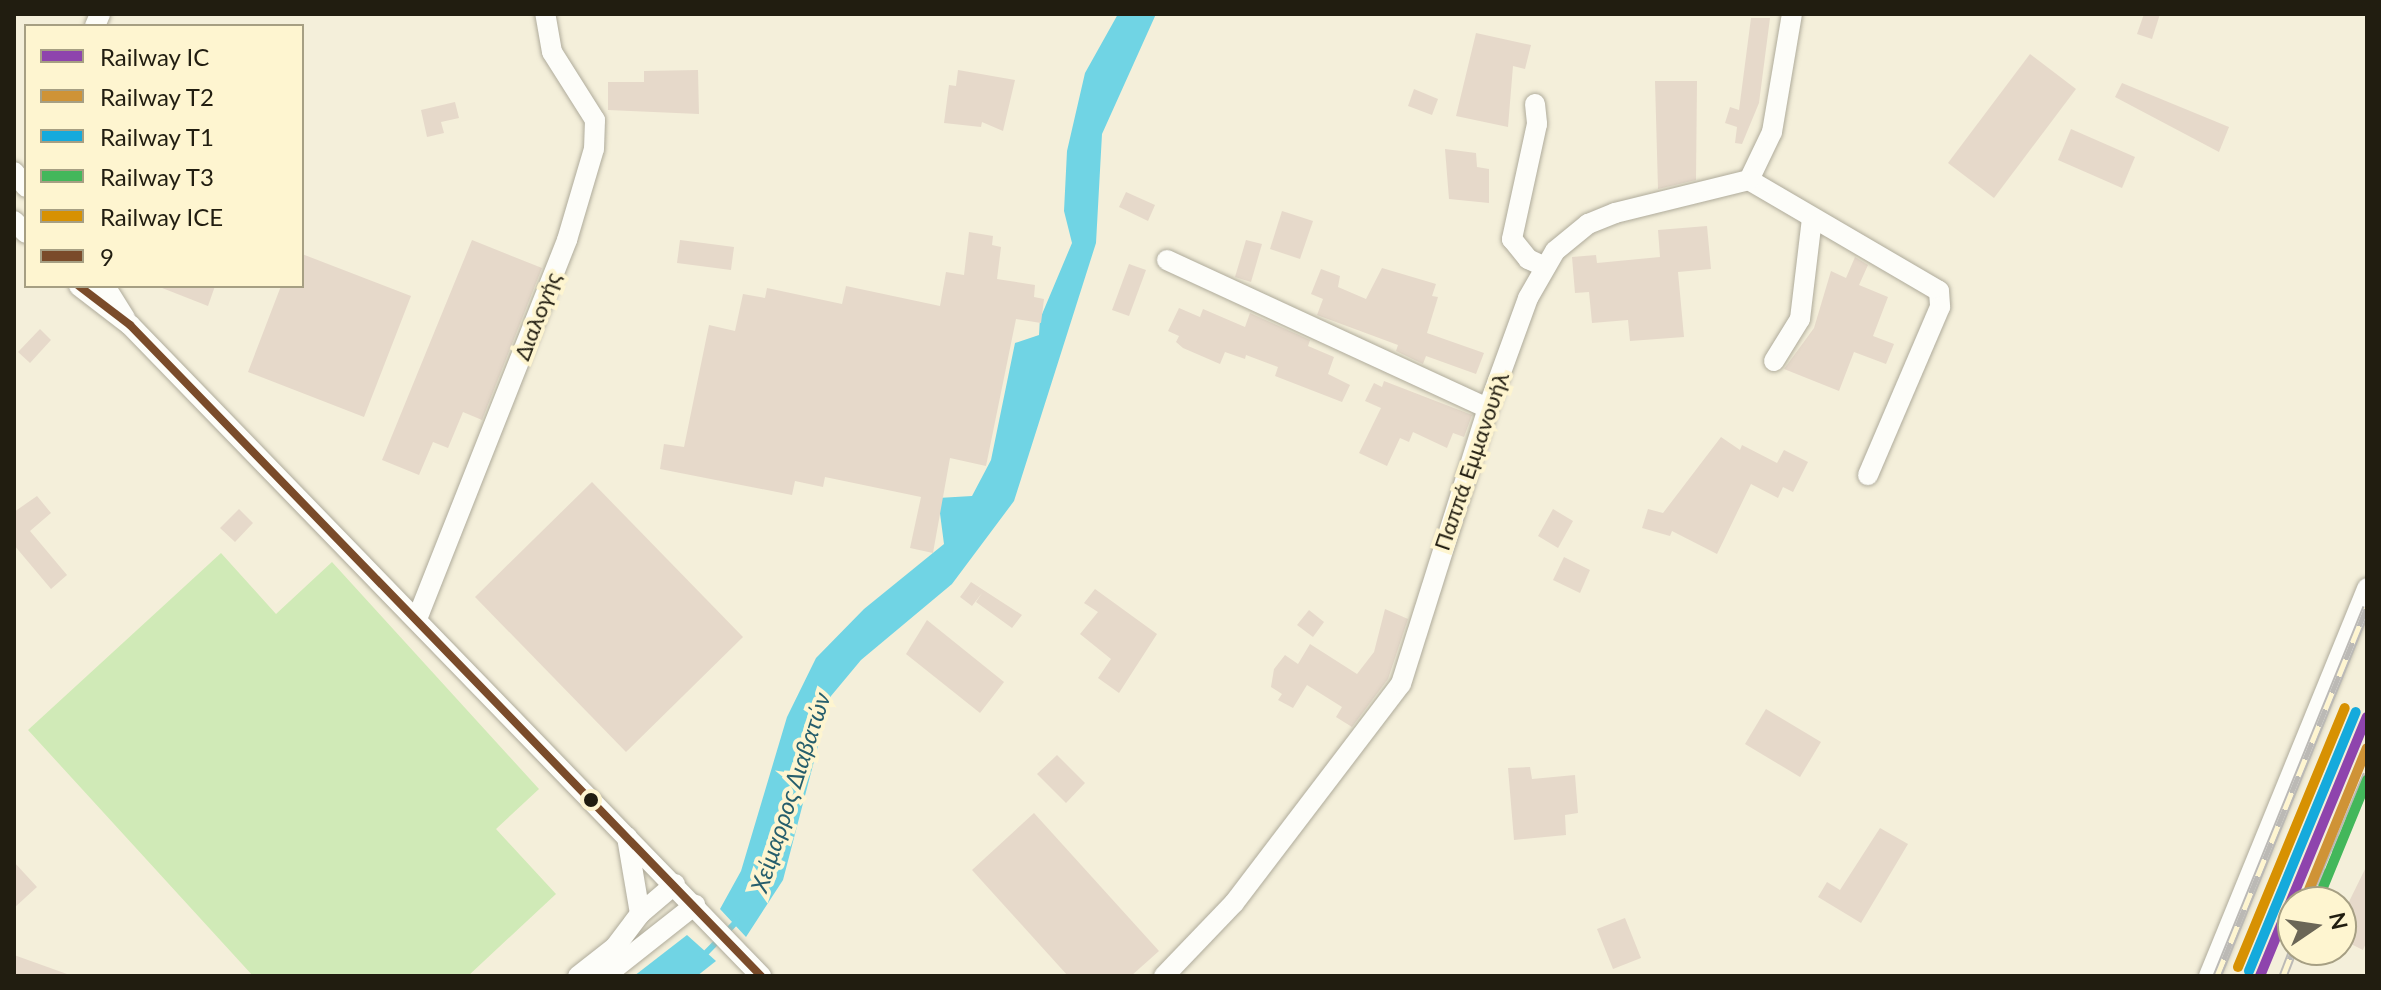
<!DOCTYPE html>
<meta charset="utf-8">
<style>
body{margin:0}
#map{position:relative;width:2381px;height:990px;overflow:hidden;background:#f4efda;font-family:Lato,sans-serif}
div>[style]{position:absolute}
.green>*{inset:0;background:#d0eab7}
.water>*{inset:0;background:#70d4e4}
.stream>*{height:6px;margin:-3px;padding:0 3px;transform-origin:3px;border-radius:3px;background:#70d4e4}
.building>*{inset:0;background:#e6d9ca}
.roads{filter:drop-shadow(0 0 2px #afab9b) drop-shadow(0 0 2px #afab9b)}
.minor>*{height:20px;margin:-10px;padding:0 10px;transform-origin:10px;border-radius:10px;background:#fdfdf9}
.rail>*{height:9px;margin-top:-4.5px;transform-origin:0;background:repeating-linear-gradient(90deg,#fef5d0 0 18px,#bbb9b5 0 36px);box-sizing:border-box;border-block:2px solid #bbb9b5}
.bus-1>*{height:8px;margin:-4px;padding:0 4px;transform-origin:4px;border-radius:4px;background:#7a4b2a}
.rail-1>*{height:10px;margin:-5px;padding:0 5px;transform-origin:5px;border-radius:5px;background:#8e44ad}
.rail-2>*{height:10px;margin:-5px;padding:0 5px;transform-origin:5px;border-radius:5px;background:#cf9336}
.rail-3>*{height:10px;margin:-5px;padding:0 5px;transform-origin:5px;border-radius:5px;background:#15aadc}
.rail-4>*{height:10px;margin:-5px;padding:0 5px;transform-origin:5px;border-radius:5px;background:#43b75b}
.rail-5>*{height:10px;margin:-5px;padding:0 5px;transform-origin:5px;border-radius:5px;background:#d79102}
.dots>*{width:22px;height:22px;translate:-50% -50%;box-sizing:border-box;border:4px solid #fef5d0;border-radius:50%}
span{translate:-50% -50%;white-space:nowrap;text-align:center;line-height:1.15;-webkit-text-stroke:8px #fef5d0;paint-order:stroke}
.street-label{font-size:22px;color:#211d10}
.water-label{font-size:24px;color:#265e6c;font-style:italic}
.frame{position:absolute;inset:0;border:16px solid #211d10;pointer-events:none}
.legend{position:absolute;left:24px;top:24px;width:280px;height:264px;box-sizing:border-box;background:#fef5d0;border:2px solid #a69f83;margin:0;padding:10px 14px;list-style:none;font-size:24px;color:#211d10}
.legend li{display:flex;align-items:center;gap:16px;height:40px}
.legend b{width:40px;border:2px solid #a69f83}
.north{position:absolute;left:2277px;top:886px;width:80px;height:80px;box-sizing:border-box;background:#fef5d0;border:2px solid #a69f83;border-radius:50%;rotate:77deg;font-size:22px;font-weight:700;line-height:32px;text-align:center;color:#211d10}
.north::after{content:'';display:block;margin:auto;width:28px;height:36px;background:#6b6657;clip-path:polygon(50% 0,100% 100%,50% 72%,0 100%)}
</style>
<div id="map">
<div class="green">
<i style="clip-path:polygon(221px 553px,276px 614px,332px 562px,539px 789px,496px 829px,556px 894px,468px 976px,253px 976px,28px 730px)"></i>
</div>
<div class="water">
<i style="clip-path:polygon(1118px 14px,1156px 14px,1102px 134px,1096px 243px,1014px 501px,952px 584px,861px 660px,831px 696px,783px 880px,746px 937px,720px 909px,741px 871px,787px 717px,816px 658px,864px 609px,944px 544px,938px 498px,972px 496px,991px 460px,1015px 343px,1039px 335px,1040px 319px,1072px 243px,1064px 211px,1067px 151px,1085px 73px)"></i>
<i style="clip-path:polygon(687px 935px,716px 961px,697px 976px,634px 976px)"></i>
</div>
<div class="stream">
<i style="left:703px;top:956px;width:49px;rotate:-45.8deg"></i>
</div>
<div class="building">
<i style="clip-path:polygon(2144px 14px,2160px 14px,2152px 39px,2137px 34px)"></i>
<i style="clip-path:polygon(1751px 18px,1770px 18px,1759px 103px,1742px 144px,1735px 143px,1737px 127px,1725px 123px,1730px 107px,1739px 110px)"></i>
<i style="clip-path:polygon(1476px 33px,1531px 45px,1525px 69px,1513px 66px,1508px 127px,1456px 116px)"></i>
<i style="clip-path:polygon(2030px 54px,2076px 89px,1994px 198px,1948px 163px)"></i>
<i style="clip-path:polygon(698px 70px,699px 114px,608px 110px,608px 82px,644px 82px,644px 71px)"></i>
<i style="clip-path:polygon(958px 70px,1015px 80px,1003px 131px,982px 122px,981px 127px,944px 123px,949px 85px,956px 86px)"></i>
<i style="clip-path:polygon(1655px 81px,1697px 81px,1696px 180px,1658px 189px)"></i>
<i style="clip-path:polygon(2122px 83px,2229px 127px,2219px 152px,2115px 97px)"></i>
<i style="clip-path:polygon(1414px 89px,1438px 99px,1432px 115px,1408px 106px)"></i>
<i style="clip-path:polygon(455px 102px,459px 118px,441px 122px,444px 133px,427px 137px,421px 110px)"></i>
<i style="clip-path:polygon(2071px 129px,2135px 157px,2122px 188px,2058px 160px)"></i>
<i style="clip-path:polygon(1445px 149px,1476px 153px,1477px 167px,1489px 169px,1489px 203px,1449px 199px)"></i>
<i style="clip-path:polygon(1126px 192px,1155px 205px,1148px 221px,1119px 207px)"></i>
<i style="clip-path:polygon(1282px 211px,1313px 221px,1300px 259px,1270px 249px)"></i>
<i style="clip-path:polygon(1707px 226px,1711px 269px,1678px 272px,1684px 337px,1630px 341px,1628px 320px,1592px 323px,1589px 292px,1575px 293px,1572px 257px,1596px 255px,1597px 263px,1660px 257px,1658px 230px)"></i>
<i style="clip-path:polygon(969px 232px,993px 236px,992px 245px,1001px 247px,997px 279px,1035px 285px,1034px 297px,1044px 299px,1041px 323px,1016px 319px,986px 466px,950px 458px,933px 553px,910px 548px,921px 497px,825px 477px,823px 487px,795px 481px,792px 495px,660px 469px,664px 444px,684px 447px,709px 325px,735px 331px,743px 294px,765px 298px,767px 288px,842px 304px,846px 286px,940px 306px,946px 272px,964px 275px)"></i>
<i style="clip-path:polygon(472px 240px,542px 268px,482px 420px,463px 412px,448px 448px,433px 442px,419px 475px,382px 460px)"></i>
<i style="clip-path:polygon(680px 240px,734px 247px,731px 270px,677px 263px)"></i>
<i style="clip-path:polygon(1246px 240px,1262px 244px,1251px 282px,1235px 277px)"></i>
<i style="clip-path:polygon(302px 254px,411px 296px,364px 417px,248px 372px,281px 286px,302px 286px)"></i>
<i style="clip-path:polygon(1855px 257px,1868px 265px,1859px 285px,1888px 297px,1873px 336px,1894px 344px,1886px 364px,1854px 352px,1839px 391px,1784px 369px,1814px 328px,1831px 271px,1846px 278px)"></i>
<i style="clip-path:polygon(1129px 264px,1146px 270px,1129px 316px,1112px 310px)"></i>
<i style="clip-path:polygon(1382px 268px,1436px 284px,1432px 296px,1438px 297px,1427px 333px,1484px 353px,1476px 374px,1426px 356px,1423px 364px,1396px 351px,1398px 345px,1317px 315px,1323px 299px,1311px 294px,1321px 269px,1340px 276px,1338px 287px,1366px 299px)"></i>
<i style="clip-path:polygon(157px 286px,215px 286px,208px 306px)"></i>
<i style="clip-path:polygon(1179px 308px,1200px 317px,1203px 309px,1245px 327px,1250px 313px,1310px 340px,1308px 346px,1334px 357px,1328px 374px,1350px 385px,1342px 402px,1275px 376px,1278px 367px,1246px 355px,1245px 359px,1225px 352px,1220px 364px,1183px 348px,1176px 342px,1179px 336px,1168px 331px)"></i>
<i style="clip-path:polygon(40px 329px,51px 340px,30px 363px,18px 352px)"></i>
<i style="clip-path:polygon(1384px 381px,1472px 415px,1464px 437px,1453px 433px,1447px 448px,1413px 432px,1409px 442px,1400px 438px,1387px 466px,1359px 453px,1381px 408px,1365px 401px,1374px 383px,1382px 387px)"></i>
<i style="clip-path:polygon(1721px 437px,1740px 450px,1742px 445px,1777px 463px,1784px 450px,1808px 462px,1793px 492px,1783px 487px,1778px 498px,1751px 484px,1717px 554px,1672px 531px,1670px 536px,1642px 528px,1648px 509px,1663px 513px)"></i>
<i style="clip-path:polygon(592px 482px,743px 637px,626px 752px,475px 597px)"></i>
<i style="clip-path:polygon(37px 496px,51px 513px,30px 531px,67px 575px,51px 589px,14px 545px,14px 512px)"></i>
<i style="clip-path:polygon(239px 509px,253px 523px,235px 542px,220px 528px)"></i>
<i style="clip-path:polygon(1553px 509px,1573px 521px,1558px 548px,1538px 536px)"></i>
<i style="clip-path:polygon(1564px 557px,1590px 570px,1580px 593px,1553px 580px)"></i>
<i style="clip-path:polygon(971px 582px,1022px 615px,1012px 628px,976px 602px,982px 593px,972px 606px,960px 597px)"></i>
<i style="clip-path:polygon(1095px 589px,1157px 634px,1119px 693px,1098px 678px,1111px 659px,1080px 634px,1098px 612px,1084px 603px)"></i>
<i style="clip-path:polygon(1385px 609px,1408px 619px,1388px 679px,1352px 727px,1336px 717px,1342px 707px,1307px 685px,1293px 708px,1278px 700px,1282px 694px,1271px 687px,1274px 669px,1285px 655px,1298px 664px,1310px 644px,1357px 674px,1374px 652px)"></i>
<i style="clip-path:polygon(1309px 610px,1324px 622px,1313px 637px,1297px 625px)"></i>
<i style="clip-path:polygon(927px 620px,1004px 682px,980px 713px,906px 654px)"></i>
<i style="clip-path:polygon(1766px 709px,1821px 742px,1800px 777px,1745px 744px)"></i>
<i style="clip-path:polygon(1057px 755px,1085px 783px,1066px 803px,1037px 774px)"></i>
<i style="clip-path:polygon(1530px 767px,1532px 779px,1575px 775px,1578px 813px,1565px 815px,1566px 835px,1514px 840px,1508px 768px)"></i>
<i style="clip-path:polygon(1034px 813px,1159px 951px,1131px 976px,1068px 976px,972px 870px)"></i>
<i style="clip-path:polygon(1880px 828px,1908px 844px,1861px 923px,1818px 897px,1827px 882px,1840px 890px)"></i>
<i style="clip-path:polygon(14px 862px,37px 887px,14px 908px)"></i>
<i style="clip-path:polygon(2367px 865px,2367px 941px,2363px 950px,2341px 939px,2341px 918px)"></i>
<i style="clip-path:polygon(1625px 918px,1641px 958px,1613px 969px,1597px 929px)"></i>
<i style="clip-path:polygon(14px 955px,67px 974px,67px 976px,14px 976px)"></i>
</div>
<div class="roads">
<div class="minor">
<i style="left:95px;top:26px;width:13px;rotate:-67deg"></i>
<i style="left:1535px;top:104px;width:20px;rotate:84deg"></i>
<i style="left:1537px;top:124px;width:118px;rotate:102.3deg"></i>
<i style="left:1512px;top:239px;width:26px;rotate:51deg"></i>
<i style="left:1528px;top:259px;width:19px;rotate:25deg"></i>
<i style="left:14px;top:172px;width:19px;rotate:51deg"></i>
<i style="left:1749px;top:180px;width:220px;rotate:30.3deg"></i>
<i style="left:1939px;top:291px;width:16px;rotate:86deg"></i>
<i style="left:1940px;top:307px;width:183px;rotate:113.2deg"></i>
<i style="left:14px;top:221px;width:17px;rotate:45deg"></i>
<i style="left:1167px;top:260px;width:353px;rotate:24.8deg"></i>
<i style="left:79px;top:286px;width:64px;rotate:37.4deg"></i>
<i style="left:130px;top:325px;width:907px;rotate:45.89deg"></i>
<i style="left:105px;top:286px;width:38px;rotate:58deg"></i>
<i style="left:1774px;top:361px;width:49px;rotate:-58.2deg"></i>
<i style="left:1800px;top:319px;width:102px;rotate:-83.2deg"></i>
<i style="left:417px;top:619px;width:408px;rotate:-68.4deg"></i>
<i style="left:567px;top:240px;width:95px;rotate:-73.5deg"></i>
<i style="left:594px;top:149px;width:29px;rotate:-88deg"></i>
<i style="left:595px;top:120px;width:80px;rotate:-122.3deg"></i>
<i style="left:552px;top:52px;width:39px;rotate:-100deg"></i>
<i style="left:627px;top:837px;width:78px;rotate:80.4deg"></i>
<i style="left:578px;top:976px;width:47px;rotate:-38.1deg"></i>
<i style="left:615px;top:947px;width:41px;rotate:-52.9deg"></i>
<i style="left:640px;top:914px;width:46px;rotate:-40.6deg"></i>
<i style="left:605px;top:976px;width:115px;rotate:-38.3deg"></i>
<i style="left:1164px;top:976px;width:101px;rotate:-46.2deg"></i>
<i style="left:1234px;top:903px;width:275px;rotate:-52.7deg"></i>
<i style="left:1401px;top:684px;width:289px;rotate:-72.5deg"></i>
<i style="left:1488px;top:408px;width:117px;rotate:-70deg"></i>
<i style="left:1528px;top:298px;width:54px;rotate:-60.1deg"></i>
<i style="left:1555px;top:251px;width:43px;rotate:-39.3deg"></i>
<i style="left:1588px;top:224px;width:29px;rotate:-22deg"></i>
<i style="left:1615px;top:213px;width:138px;rotate:-13.8deg"></i>
<i style="left:1749px;top:180px;width:53px;rotate:-64.4deg"></i>
<i style="left:1772px;top:132px;width:120px;rotate:-80.4deg"></i>
<i style="left:2209px;top:976px;width:419px;rotate:-67.8deg"></i>
</div>
</div>
<div class="rail">
<i style="left:2313px;top:902px;width:139px;rotate:-67.1deg"></i>
<i style="left:2217px;top:976px;width:398px;rotate:-67.9deg"></i>
<i style="left:2283px;top:976px;width:28px;rotate:-69deg"></i>
</div>
<div class="bus-1">
<i style="left:79px;top:286px;width:64px;rotate:37.4deg"></i>
<i style="left:130px;top:325px;width:907px;rotate:45.89deg"></i>
</div>
<div class="rail-1">
<i style="left:2260px;top:976px;width:280px;rotate:-67.6deg"></i>
</div>
<div class="rail-2">
<i style="left:2304px;top:902px;width:166px;rotate:-67.8deg"></i>
</div>
<div class="rail-3">
<i style="left:2249px;top:971px;width:280px;rotate:-67.6deg"></i>
</div>
<div class="rail-4">
<i style="left:2317px;top:902px;width:132px;rotate:-67.7deg"></i>
</div>
<div class="rail-5">
<i style="left:2238px;top:967px;width:280px;rotate:-67.6deg"></i>
</div>
<div class="dots">
<i style="left:591px;top:800px;background:#211d10"></i>
</div>
<div class="street-label">
<span style="left:537px;top:316px;rotate:-69deg">Διαλογής</span>
<span style="left:1471px;top:461px;rotate:-71deg">Παππά Εμμανουήλ</span>
</div>
<div class="water-label">
<span style="left:790px;top:792px;rotate:-72deg">Χείμαρρος Διαβατών</span>
</div>
<div class="frame"></div>
<ul class="legend">
<li><b style="height:10px;background:#8e44ad"></b>Railway IC</li>
<li><b style="height:10px;background:#cf9336"></b>Railway T2</li>
<li><b style="height:10px;background:#15aadc"></b>Railway T1</li>
<li><b style="height:10px;background:#43b75b"></b>Railway T3</li>
<li><b style="height:10px;background:#d79102"></b>Railway ICE</li>
<li><b style="height:10px;background:#7a4b2a"></b>9</li>
</ul>
<div class="north">N</div>
</div>
